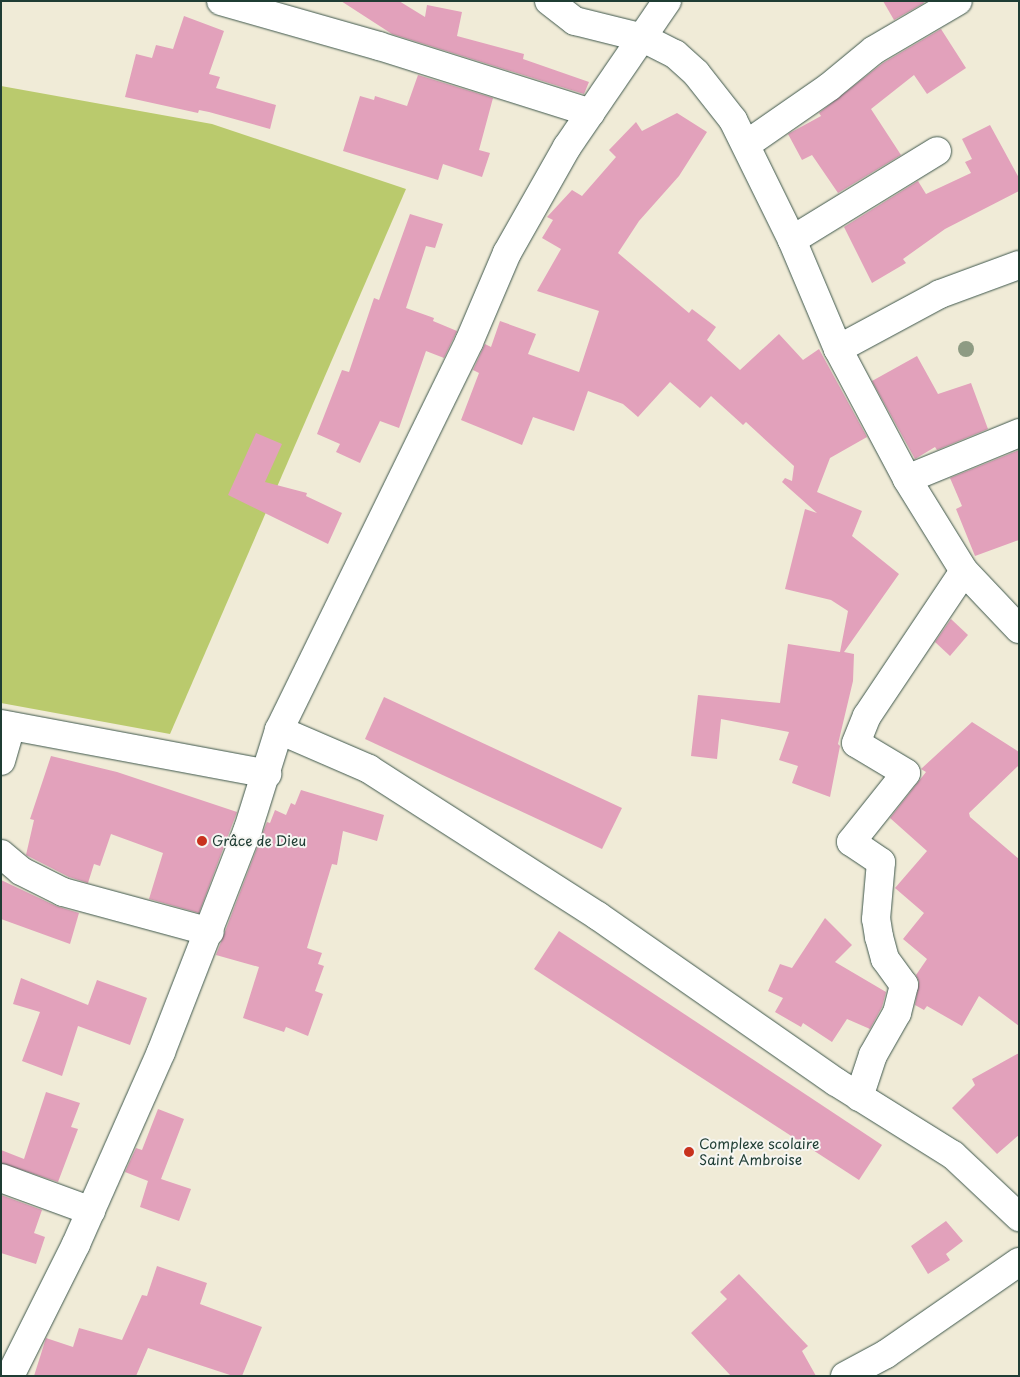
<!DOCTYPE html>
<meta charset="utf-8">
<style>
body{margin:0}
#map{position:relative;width:1020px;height:1377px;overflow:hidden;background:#f0ebd7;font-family:"Playpen Sans",sans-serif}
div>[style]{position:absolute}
.green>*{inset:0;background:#baca6d}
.building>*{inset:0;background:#e2a1bb}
.roads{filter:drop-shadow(0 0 1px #3e574c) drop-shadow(0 0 1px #3e574c)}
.minor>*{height:28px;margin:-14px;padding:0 14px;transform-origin:14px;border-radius:14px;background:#fff}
.trees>*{width:16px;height:16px;margin:-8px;border-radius:50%;background:#8e9b83}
.dots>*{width:14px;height:14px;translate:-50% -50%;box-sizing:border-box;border:2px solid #f6f6f2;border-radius:50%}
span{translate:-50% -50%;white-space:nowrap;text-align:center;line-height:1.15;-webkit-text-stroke:4px #f6f6f2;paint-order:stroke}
.poi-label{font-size:14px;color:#1f3d34}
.left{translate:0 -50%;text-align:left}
.frame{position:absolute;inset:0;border:2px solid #1f3d34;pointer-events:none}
</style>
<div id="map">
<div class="green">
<i style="clip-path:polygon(1px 86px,212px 124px,406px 189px,170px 734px,1px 703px)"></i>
</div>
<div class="building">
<i style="clip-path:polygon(341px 1px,399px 1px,425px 17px,427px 5px,462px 12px,457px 36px,524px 54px,523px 59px,589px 82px,584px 94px,392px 34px)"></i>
<i style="clip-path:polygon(883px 1px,923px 1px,924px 3px,894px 20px)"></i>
<i style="clip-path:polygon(184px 16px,224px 31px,209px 74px,220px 77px,216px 88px,276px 105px,270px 129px,209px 112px,199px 110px,198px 113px,125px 97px,136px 54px,152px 58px,156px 45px,173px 49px)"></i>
<i style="clip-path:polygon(941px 29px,966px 68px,927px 94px,914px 75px,871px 109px,901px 155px,838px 193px,812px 155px,802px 160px,788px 134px,821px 116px,819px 113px,883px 63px)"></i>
<i style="clip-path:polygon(418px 75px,493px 98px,479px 150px,490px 153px,482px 177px,443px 164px,438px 180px,343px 151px,360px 96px,374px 100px,375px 96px,407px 106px)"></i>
<i style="clip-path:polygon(677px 113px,707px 132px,679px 176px,639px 221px,618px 253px,689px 313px,692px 309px,716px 327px,707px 340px,740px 370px,779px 334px,803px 360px,819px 349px,867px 437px,830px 458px,817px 492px,862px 511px,852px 536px,899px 574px,844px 652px,854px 654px,853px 681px,838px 744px,840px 746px,830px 797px,792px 783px,798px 766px,779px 760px,789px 732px,721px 719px,717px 759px,691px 756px,698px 695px,780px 703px,788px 644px,840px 652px,848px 611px,831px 600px,785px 589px,805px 509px,817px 513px,782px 482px,785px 478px,792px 481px,794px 466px,746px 422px,743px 425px,711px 396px,700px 408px,670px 382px,638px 417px,623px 404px,588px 391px,574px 431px,533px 417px,522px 445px,461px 420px,479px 373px,473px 370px,485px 344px,491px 347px,500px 321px,536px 334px,528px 354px,579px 372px,599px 311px,537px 291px,561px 249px,542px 238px,553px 220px,547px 217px,572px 190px,582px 196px,616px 157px,609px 150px,636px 122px,642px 131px)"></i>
<i style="clip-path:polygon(990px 125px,1019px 178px,1019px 191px,945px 229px,903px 259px,906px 263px,872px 283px,844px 227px,918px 181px,926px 194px,971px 173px,965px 162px,972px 159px,962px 139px)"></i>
<i style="clip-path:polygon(410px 214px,443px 224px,435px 248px,426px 246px,406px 308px,434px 318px,433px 321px,457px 331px,444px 358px,426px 351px,399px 428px,380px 421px,360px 463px,336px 452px,340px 444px,317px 434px,342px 370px,349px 372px,374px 298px,379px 300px)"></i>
<i style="clip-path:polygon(917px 356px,938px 394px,971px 383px,988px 429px,937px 450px,935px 447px,915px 459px,872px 381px)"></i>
<i style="clip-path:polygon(256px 433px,282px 444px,265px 482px,307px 493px,306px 496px,342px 513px,328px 544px,228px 495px)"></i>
<i style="clip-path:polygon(1019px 450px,1019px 540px,975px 556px,956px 509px,962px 506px,950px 478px)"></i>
<i style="clip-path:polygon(951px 619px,968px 635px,950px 656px,935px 642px)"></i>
<i style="clip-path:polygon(384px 697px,622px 808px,602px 849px,365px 739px)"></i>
<i style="clip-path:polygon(972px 722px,1019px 752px,1019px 765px,969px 813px,970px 817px,1019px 859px,1019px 1026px,979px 996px,962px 1026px,927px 1006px,924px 1010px,915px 1005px,919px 982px,916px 975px,927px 959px,903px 939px,924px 913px,895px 888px,927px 851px,890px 818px,926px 772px,921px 769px)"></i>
<i style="clip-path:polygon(51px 756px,117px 772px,237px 812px,199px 913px,149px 899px,163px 853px,111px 834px,100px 866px,94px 864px,88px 883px,69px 877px,26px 855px,34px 820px,30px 819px)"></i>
<i style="clip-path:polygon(301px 790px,384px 815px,377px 841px,343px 831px,337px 865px,332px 864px,307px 948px,322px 953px,318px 964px,324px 966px,315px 991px,323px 994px,308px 1036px,286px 1027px,284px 1032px,243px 1018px,259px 967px,216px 955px,267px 822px,270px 823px,275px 810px,286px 815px,291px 803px,295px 805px)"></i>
<i style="clip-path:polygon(1px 880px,56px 906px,79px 913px,70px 944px,1px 919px)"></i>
<i style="clip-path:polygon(825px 918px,852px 945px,835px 962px,886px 992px,882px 1007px,870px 1029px,847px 1019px,832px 1042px,803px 1023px,801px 1027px,775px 1012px,783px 998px,768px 991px,780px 964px,792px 968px)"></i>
<i style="clip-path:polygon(559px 931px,882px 1145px,859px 1180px,534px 969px)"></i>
<i style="clip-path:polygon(21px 978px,88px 1005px,97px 980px,147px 998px,130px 1045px,78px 1026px,62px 1076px,22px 1061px,40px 1012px,13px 1004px)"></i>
<i style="clip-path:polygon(1019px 1053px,1019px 1135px,997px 1154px,952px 1108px,975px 1085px,972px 1079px)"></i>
<i style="clip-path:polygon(46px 1092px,80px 1103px,71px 1127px,78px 1129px,58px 1182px,1px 1163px,1px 1150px,24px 1159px)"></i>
<i style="clip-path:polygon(158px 1109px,184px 1119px,161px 1179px,191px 1189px,179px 1221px,140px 1207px,148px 1181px,125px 1172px,136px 1148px,142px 1150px)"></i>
<i style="clip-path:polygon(1px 1195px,42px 1210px,34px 1233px,45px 1237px,36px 1264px,1px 1253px)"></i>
<i style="clip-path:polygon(946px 1221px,963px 1241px,946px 1254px,950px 1260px,928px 1274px,911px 1246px)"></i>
<i style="clip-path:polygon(157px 1266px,207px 1283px,200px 1304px,262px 1327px,242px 1376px,233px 1376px,148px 1348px,136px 1376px,34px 1376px,46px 1338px,73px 1347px,79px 1328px,122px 1340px,142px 1295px,147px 1296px)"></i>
<i style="clip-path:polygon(739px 1274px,808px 1346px,802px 1351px,816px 1376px,731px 1376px,691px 1333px,727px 1299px,720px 1292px)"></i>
</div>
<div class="roads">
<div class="minor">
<i style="left:221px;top:1px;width:164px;rotate:15.9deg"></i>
<i style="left:379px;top:46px;width:222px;rotate:17.5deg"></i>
<i style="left:549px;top:1px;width:33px;rotate:38deg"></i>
<i style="left:575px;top:21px;width:70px;rotate:14deg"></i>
<i style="left:643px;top:38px;width:36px;rotate:27deg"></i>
<i style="left:675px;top:54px;width:28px;rotate:42deg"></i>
<i style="left:696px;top:73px;width:60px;rotate:51.8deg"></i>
<i style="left:733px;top:120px;width:134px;rotate:63.8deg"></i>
<i style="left:792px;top:240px;width:118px;rotate:67.1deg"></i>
<i style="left:838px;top:349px;width:147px;rotate:62deg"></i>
<i style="left:907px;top:479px;width:108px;rotate:58.2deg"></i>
<i style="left:964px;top:571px;width:80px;rotate:46.5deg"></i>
<i style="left:747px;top:144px;width:100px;rotate:-34.8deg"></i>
<i style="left:829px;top:87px;width:58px;rotate:-39.4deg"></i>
<i style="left:874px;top:50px;width:97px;rotate:-30.3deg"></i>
<i style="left:792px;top:240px;width:170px;rotate:-31.5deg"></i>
<i style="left:838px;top:349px;width:116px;rotate:-28.3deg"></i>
<i style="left:940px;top:294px;width:84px;rotate:-20.2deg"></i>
<i style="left:907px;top:479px;width:121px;rotate:-22.3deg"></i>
<i style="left:1px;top:724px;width:271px;rotate:10.6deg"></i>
<i style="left:279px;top:730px;width:98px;rotate:23.4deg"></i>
<i style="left:369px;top:769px;width:272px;rotate:32.7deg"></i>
<i style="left:598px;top:916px;width:290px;rotate:34.9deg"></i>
<i style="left:836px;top:1082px;width:138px;rotate:32deg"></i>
<i style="left:953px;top:1155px;width:91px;rotate:43.2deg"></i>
<i style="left:1px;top:761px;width:36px;rotate:-74deg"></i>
<i style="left:1px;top:854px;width:26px;rotate:40deg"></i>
<i style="left:21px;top:871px;width:47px;rotate:26.6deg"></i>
<i style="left:63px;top:892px;width:152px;rotate:15.2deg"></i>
<i style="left:859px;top:1097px;width:44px;rotate:-71.6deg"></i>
<i style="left:873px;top:1055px;width:48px;rotate:-60.3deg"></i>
<i style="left:897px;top:1013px;width:29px;rotate:-76deg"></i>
<i style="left:904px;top:985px;width:32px;rotate:-126deg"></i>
<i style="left:885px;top:959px;width:23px;rotate:-105deg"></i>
<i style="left:879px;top:937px;width:18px;rotate:-99deg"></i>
<i style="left:876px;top:919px;width:57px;rotate:-85deg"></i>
<i style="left:881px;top:862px;width:36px;rotate:-146deg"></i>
<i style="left:851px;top:842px;width:88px;rotate:-51.4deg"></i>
<i style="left:906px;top:773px;width:58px;rotate:-149deg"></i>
<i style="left:856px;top:743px;width:29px;rotate:-68deg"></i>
<i style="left:867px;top:716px;width:174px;rotate:-56.2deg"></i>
<i style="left:1px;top:1178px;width:96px;rotate:20.1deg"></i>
<i style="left:10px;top:1376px;width:148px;rotate:-63.4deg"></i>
<i style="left:76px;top:1244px;width:210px;rotate:-66.1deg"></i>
<i style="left:161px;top:1052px;width:239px;rotate:-68.7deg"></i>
<i style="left:248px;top:829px;width:104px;rotate:-72.6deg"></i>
<i style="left:279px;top:730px;width:432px;rotate:-63.9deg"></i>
<i style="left:469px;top:342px;width:97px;rotate:-66.9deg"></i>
<i style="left:507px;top:253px;width:122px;rotate:-60.5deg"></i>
<i style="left:567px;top:147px;width:177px;rotate:-55.6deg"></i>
<i style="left:845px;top:1376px;width:47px;rotate:-28.2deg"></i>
<i style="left:886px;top:1354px;width:162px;rotate:-34.7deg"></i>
</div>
</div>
<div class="trees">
<i style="left:966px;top:349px"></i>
</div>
<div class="dots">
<i style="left:202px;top:841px;background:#c8321e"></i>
<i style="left:689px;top:1152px;background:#c8321e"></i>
</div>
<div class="poi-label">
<span class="left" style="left:212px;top:841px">Grâce de Dieu</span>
<span class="left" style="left:699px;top:1152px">Complexe scolaire<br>Saint Ambroise</span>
</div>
<div class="frame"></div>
</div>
